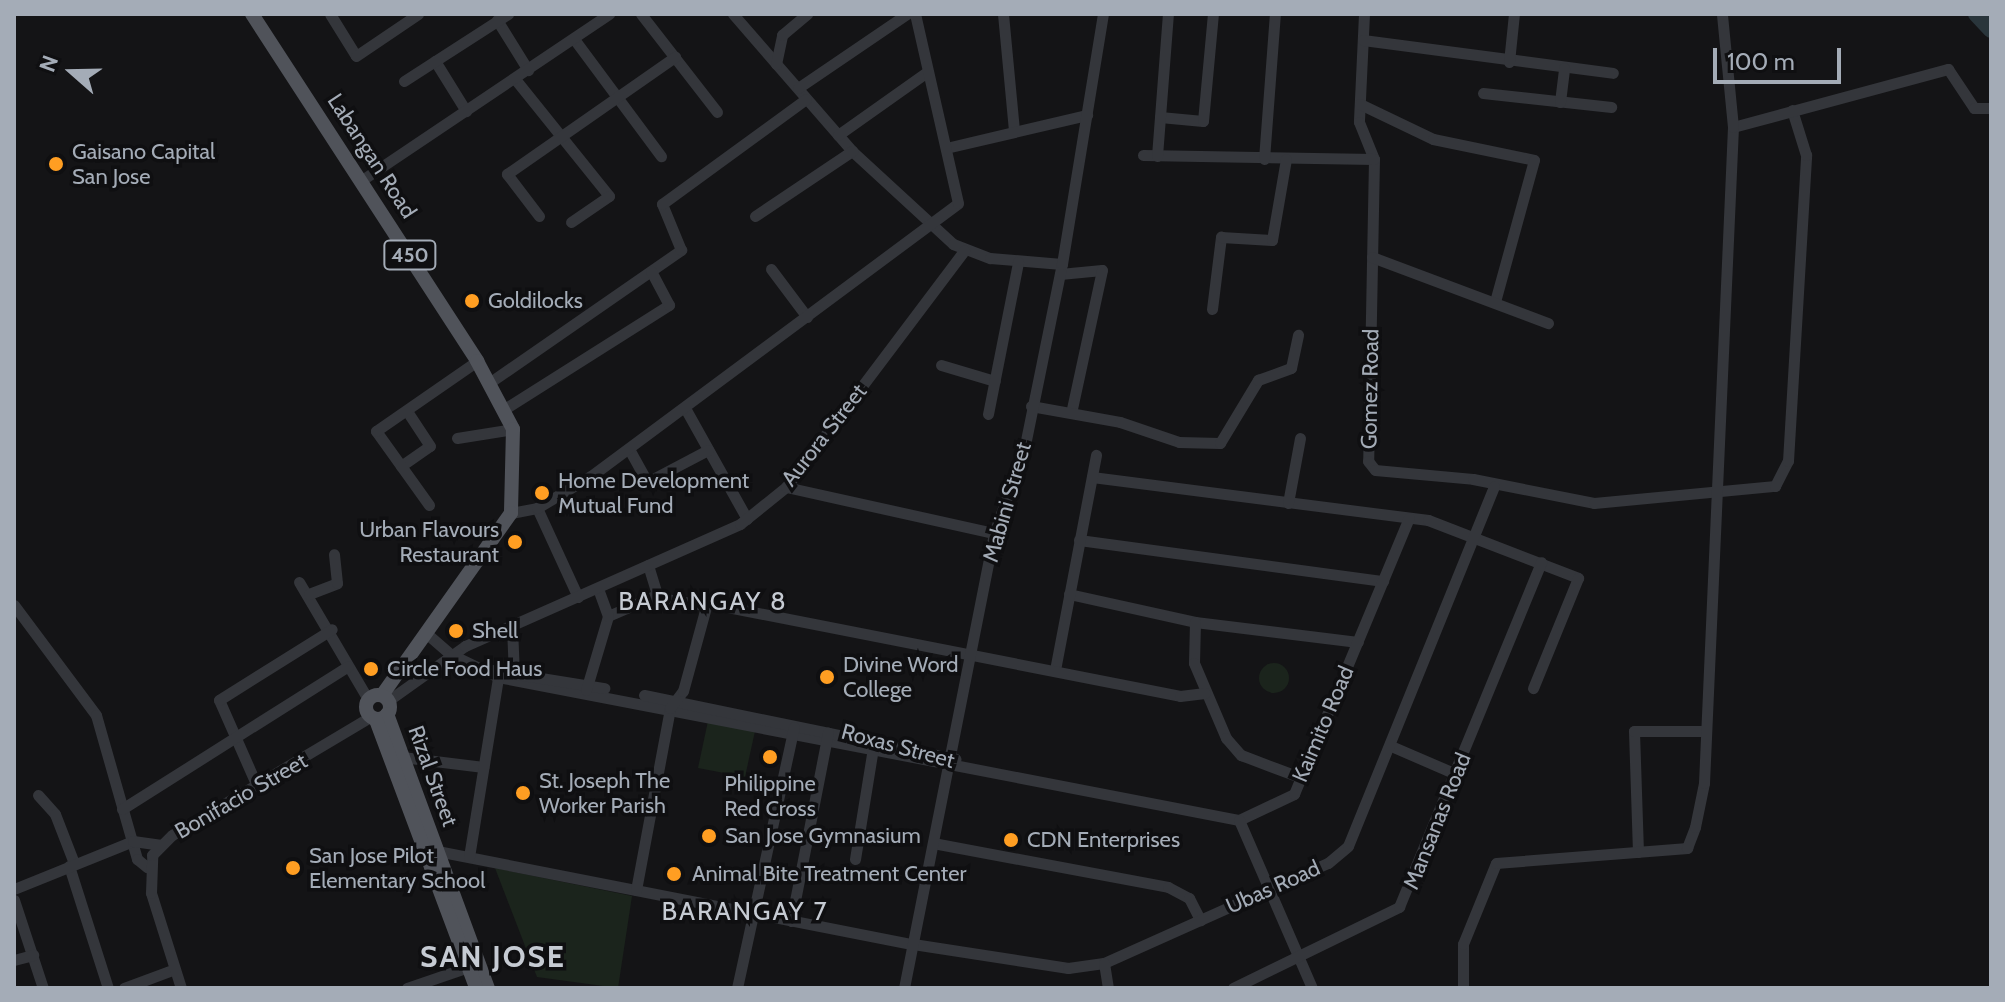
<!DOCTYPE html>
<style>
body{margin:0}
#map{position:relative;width:2005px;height:1002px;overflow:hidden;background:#141416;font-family:Cabin,sans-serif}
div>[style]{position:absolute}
.green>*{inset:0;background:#1b241c}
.round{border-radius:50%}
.river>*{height:16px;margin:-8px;padding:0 8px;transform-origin:8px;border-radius:8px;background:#29353b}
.minor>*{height:11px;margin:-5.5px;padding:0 5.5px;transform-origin:5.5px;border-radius:5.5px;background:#34363b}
.major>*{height:14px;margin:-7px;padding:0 7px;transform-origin:7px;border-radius:7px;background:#50535a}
.major>.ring{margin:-7px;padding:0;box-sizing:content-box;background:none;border:14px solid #50535a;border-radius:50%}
.dots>*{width:22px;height:22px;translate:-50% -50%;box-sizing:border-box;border:4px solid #0f0f11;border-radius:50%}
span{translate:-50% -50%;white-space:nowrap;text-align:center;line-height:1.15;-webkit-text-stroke:7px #0f0f11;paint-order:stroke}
.shield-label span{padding:2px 6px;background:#0f0f11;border:2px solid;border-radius:6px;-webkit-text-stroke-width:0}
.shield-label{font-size:20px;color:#a4acb7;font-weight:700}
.poi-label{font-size:22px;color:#a4acb7}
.left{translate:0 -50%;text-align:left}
.right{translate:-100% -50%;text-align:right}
.street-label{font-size:22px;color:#a4acb7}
.quarter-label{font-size:26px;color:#c6cbd3;letter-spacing:2px}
.district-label{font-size:30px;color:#c6cbd3;font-weight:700;letter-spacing:2px}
.frame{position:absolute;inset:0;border:16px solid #a4acb7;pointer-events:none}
.north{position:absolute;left:32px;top:32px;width:80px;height:80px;-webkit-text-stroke:6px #0f0f11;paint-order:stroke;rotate:290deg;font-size:22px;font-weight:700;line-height:32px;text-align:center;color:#a4acb7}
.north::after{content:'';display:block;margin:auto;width:28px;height:36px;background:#a4acb7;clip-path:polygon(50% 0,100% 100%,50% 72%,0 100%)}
.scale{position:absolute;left:1713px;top:48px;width:128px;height:36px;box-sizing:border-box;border:4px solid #a4acb7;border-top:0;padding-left:10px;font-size:24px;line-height:28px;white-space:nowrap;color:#a4acb7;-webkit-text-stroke:6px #0f0f11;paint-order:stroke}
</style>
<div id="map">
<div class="green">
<i class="round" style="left:1259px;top:663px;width:30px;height:30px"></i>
<i style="clip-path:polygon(708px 721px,755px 731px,745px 777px,698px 768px)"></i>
<i style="clip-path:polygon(495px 868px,632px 896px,618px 988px,537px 977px)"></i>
</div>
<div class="river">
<i style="left:1976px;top:14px;width:22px;rotate:47deg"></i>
</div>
<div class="minor">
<i style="left:330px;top:14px;width:49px;rotate:58.2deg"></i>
<i style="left:356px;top:56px;width:75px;rotate:-34.1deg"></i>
<i style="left:641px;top:14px;width:124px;rotate:52.2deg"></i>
<i style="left:733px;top:14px;width:181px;rotate:49deg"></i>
<i style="left:852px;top:151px;width:137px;rotate:42.6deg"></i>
<i style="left:953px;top:244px;width:40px;rotate:21deg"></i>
<i style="left:990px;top:258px;width:72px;rotate:4.8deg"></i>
<i style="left:1003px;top:14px;width:117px;rotate:84.6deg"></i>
<i style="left:1364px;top:14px;width:108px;rotate:92.7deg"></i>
<i style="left:1359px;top:122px;width:40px;rotate:68deg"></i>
<i style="left:1374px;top:159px;width:302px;rotate:91.1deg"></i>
<i style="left:1368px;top:461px;width:11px;rotate:52deg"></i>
<i style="left:1375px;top:470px;width:98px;rotate:5.2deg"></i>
<i style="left:1473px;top:479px;width:123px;rotate:11.2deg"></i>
<i style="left:1594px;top:503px;width:182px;rotate:-5.4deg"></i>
<i style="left:1775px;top:486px;width:28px;rotate:-63deg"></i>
<i style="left:1788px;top:461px;width:307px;rotate:-86.6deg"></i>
<i style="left:1806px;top:155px;width:47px;rotate:-107.3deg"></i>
<i style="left:497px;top:20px;width:59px;rotate:58.2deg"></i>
<i style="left:574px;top:39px;width:146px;rotate:53.4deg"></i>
<i style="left:1363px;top:40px;width:252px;rotate:7.5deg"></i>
<i style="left:435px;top:61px;width:59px;rotate:58.2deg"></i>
<i style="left:1509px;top:62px;width:48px;rotate:-84.1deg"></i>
<i style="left:776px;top:64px;width:30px;rotate:-78deg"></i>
<i style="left:782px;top:35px;width:33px;rotate:-40deg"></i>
<i style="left:515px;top:79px;width:150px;rotate:51.2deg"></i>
<i style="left:609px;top:196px;width:46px;rotate:145.6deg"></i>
<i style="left:404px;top:81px;width:124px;rotate:-32.8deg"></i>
<i style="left:798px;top:88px;width:132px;rotate:-34.2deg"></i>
<i style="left:1483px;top:93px;width:129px;rotate:6.2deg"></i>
<i style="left:1560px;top:102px;width:34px;rotate:-83deg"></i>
<i style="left:1360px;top:104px;width:81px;rotate:25.6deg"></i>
<i style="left:1433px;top:139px;width:103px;rotate:11.7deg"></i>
<i style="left:1534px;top:160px;width:147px;rotate:105.4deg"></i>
<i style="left:1160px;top:117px;width:43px;rotate:5.3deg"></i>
<i style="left:1203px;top:121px;width:107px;rotate:-84.7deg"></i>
<i style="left:1733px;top:127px;width:223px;rotate:-15.1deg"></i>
<i style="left:1948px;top:69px;width:47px;rotate:56.3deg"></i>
<i style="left:1974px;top:108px;width:17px"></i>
<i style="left:838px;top:135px;width:109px;rotate:-35.3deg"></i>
<i style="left:946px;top:148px;width:145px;rotate:-13.2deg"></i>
<i style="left:1143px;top:155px;width:231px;rotate:1deg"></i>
<i style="left:1157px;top:156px;width:142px;rotate:-85.6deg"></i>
<i style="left:1264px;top:159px;width:145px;rotate:-85.7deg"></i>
<i style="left:362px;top:180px;width:298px;rotate:-33.9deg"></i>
<i style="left:539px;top:216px;width:53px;rotate:-127.3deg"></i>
<i style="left:507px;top:174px;width:205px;rotate:-34.9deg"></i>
<i style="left:755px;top:216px;width:117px;rotate:-33.8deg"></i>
<i style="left:1372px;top:257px;width:188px;rotate:20.6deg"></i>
<i style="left:771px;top:269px;width:60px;rotate:53.1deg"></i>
<i style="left:1060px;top:274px;width:42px;rotate:-5.4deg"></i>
<i style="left:1102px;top:270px;width:146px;rotate:102.2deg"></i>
<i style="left:1212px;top:309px;width:73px;rotate:-82.9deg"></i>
<i style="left:1221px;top:237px;width:51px;rotate:3.4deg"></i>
<i style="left:1272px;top:240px;width:82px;rotate:-80.2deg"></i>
<i style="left:941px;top:365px;width:56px;rotate:16.5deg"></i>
<i style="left:489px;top:383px;width:234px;rotate:-34.7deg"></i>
<i style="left:681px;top:250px;width:50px;rotate:-112.4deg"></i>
<i style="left:662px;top:204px;width:178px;rotate:-36.1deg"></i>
<i style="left:1031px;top:406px;width:90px;rotate:10.2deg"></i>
<i style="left:1120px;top:422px;width:62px;rotate:18.7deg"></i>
<i style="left:1179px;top:442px;width:41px;rotate:1.4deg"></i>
<i style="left:1220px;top:443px;width:74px;rotate:-58.9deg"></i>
<i style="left:1258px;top:380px;width:35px;rotate:-20deg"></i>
<i style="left:1291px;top:368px;width:34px;rotate:-78deg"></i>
<i style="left:506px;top:408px;width:193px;rotate:-32.3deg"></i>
<i style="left:669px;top:305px;width:38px;rotate:-118deg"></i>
<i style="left:685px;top:408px;width:127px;rotate:60.8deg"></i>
<i style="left:988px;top:414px;width:155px;rotate:-78.8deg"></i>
<i style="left:457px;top:438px;width:57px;rotate:-9.1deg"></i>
<i style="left:629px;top:449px;width:38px;rotate:61deg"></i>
<i style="left:647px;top:482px;width:69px;rotate:-27.7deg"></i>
<i style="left:401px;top:466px;width:35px;rotate:-35deg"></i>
<i style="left:430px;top:446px;width:42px;rotate:-123.3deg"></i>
<i style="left:1092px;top:477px;width:339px;rotate:7.3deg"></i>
<i style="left:1428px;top:520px;width:161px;rotate:21.1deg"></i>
<i style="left:1578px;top:578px;width:119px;rotate:112.2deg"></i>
<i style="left:786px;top:487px;width:213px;rotate:12.5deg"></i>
<i style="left:1288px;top:503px;width:66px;rotate:-79.5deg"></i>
<i style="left:429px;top:505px;width:91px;rotate:-125.6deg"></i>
<i style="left:376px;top:431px;width:123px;rotate:-34.7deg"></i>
<i style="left:537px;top:508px;width:98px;rotate:65.3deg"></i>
<i style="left:511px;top:513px;width:26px;rotate:-11deg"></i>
<i style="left:537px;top:508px;width:63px;rotate:-30.7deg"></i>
<i style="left:591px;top:476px;width:457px;rotate:-36.6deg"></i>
<i style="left:958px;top:203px;width:194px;rotate:-102.8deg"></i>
<i style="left:1079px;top:540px;width:307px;rotate:7.7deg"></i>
<i style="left:648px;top:565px;width:34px;rotate:73deg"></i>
<i style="left:299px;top:582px;width:136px;rotate:59.5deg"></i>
<i style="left:309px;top:594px;width:30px;rotate:-21deg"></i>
<i style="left:337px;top:583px;width:29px;rotate:-96deg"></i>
<i style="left:1069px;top:594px;width:129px;rotate:12.5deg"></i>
<i style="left:1195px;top:622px;width:164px;rotate:7deg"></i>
<i style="left:14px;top:605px;width:137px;rotate:53.3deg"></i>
<i style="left:96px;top:715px;width:150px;rotate:74.1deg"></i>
<i style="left:137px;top:859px;width:13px;rotate:39deg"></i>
<i style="left:608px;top:616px;width:48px;rotate:-23.4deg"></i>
<i style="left:652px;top:597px;width:53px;rotate:8.7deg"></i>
<i style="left:1195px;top:622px;width:41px;rotate:91.4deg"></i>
<i style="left:1194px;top:663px;width:82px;rotate:66.9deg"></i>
<i style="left:1226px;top:738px;width:23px;rotate:49deg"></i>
<i style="left:1241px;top:755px;width:65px;rotate:20.7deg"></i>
<i style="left:512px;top:627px;width:48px;rotate:87.6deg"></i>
<i style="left:426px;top:633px;width:32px;rotate:41deg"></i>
<i style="left:450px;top:654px;width:53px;rotate:25.6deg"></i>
<i style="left:498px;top:677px;width:755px;rotate:10.92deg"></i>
<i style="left:1239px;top:820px;width:61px;rotate:-25.3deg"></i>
<i style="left:1294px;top:794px;width:299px;rotate:-67.4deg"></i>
<i style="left:479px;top:668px;width:127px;rotate:9.1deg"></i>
<i style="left:1055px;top:670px;width:219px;rotate:-79.2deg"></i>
<i style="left:586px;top:690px;width:77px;rotate:-73.4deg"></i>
<i style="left:608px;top:616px;width:30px;rotate:-110deg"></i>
<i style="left:644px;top:695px;width:318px;rotate:11.6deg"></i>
<i style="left:389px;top:700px;width:93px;rotate:-35.4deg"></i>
<i style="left:465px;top:646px;width:301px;rotate:-23.9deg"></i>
<i style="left:740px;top:524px;width:59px;rotate:-38.8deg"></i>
<i style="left:786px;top:487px;width:296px;rotate:-53deg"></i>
<i style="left:1391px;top:746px;width:71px;rotate:23.3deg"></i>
<i style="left:402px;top:757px;width:82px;rotate:7deg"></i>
<i style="left:257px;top:786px;width:94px;rotate:-113.8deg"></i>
<i style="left:219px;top:700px;width:133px;rotate:-32.1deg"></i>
<i style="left:38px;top:795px;width:25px;rotate:48deg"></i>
<i style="left:55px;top:814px;width:53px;rotate:68.8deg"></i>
<i style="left:122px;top:809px;width:267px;rotate:-32.3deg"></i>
<i style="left:1239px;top:820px;width:183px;rotate:66.5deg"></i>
<i style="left:933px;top:843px;width:239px;rotate:10.6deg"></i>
<i style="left:1168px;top:887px;width:24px;rotate:28deg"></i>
<i style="left:1189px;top:898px;width:25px;rotate:63deg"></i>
<i style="left:432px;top:850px;width:490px;rotate:11.1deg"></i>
<i style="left:913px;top:944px;width:157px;rotate:8.8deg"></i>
<i style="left:1068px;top:968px;width:36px;rotate:-8deg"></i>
<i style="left:1104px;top:963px;width:245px;rotate:-24.1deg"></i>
<i style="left:1328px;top:863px;width:26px;rotate:-40deg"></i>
<i style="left:1348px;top:846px;width:388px;rotate:-67.9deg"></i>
<i style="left:1638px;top:852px;width:121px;rotate:-91.9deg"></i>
<i style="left:1634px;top:731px;width:70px"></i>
<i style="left:469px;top:857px;width:188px;rotate:-80.8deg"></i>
<i style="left:855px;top:859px;width:119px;rotate:-80.8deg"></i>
<i style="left:69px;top:866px;width:128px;rotate:72.3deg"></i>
<i style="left:14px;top:889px;width:128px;rotate:-22deg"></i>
<i style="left:133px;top:841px;width:27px;rotate:8deg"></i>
<i style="left:636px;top:890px;width:185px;rotate:-79.4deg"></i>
<i style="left:670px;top:708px;width:21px;rotate:-53deg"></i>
<i style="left:683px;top:691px;width:91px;rotate:-74.7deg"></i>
<i style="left:707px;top:603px;width:482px;rotate:11.1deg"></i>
<i style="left:1180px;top:696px;width:25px;rotate:-7deg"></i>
<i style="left:14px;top:900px;width:93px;rotate:71.8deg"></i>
<i style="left:791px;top:921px;width:192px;rotate:-78.9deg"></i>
<i style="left:14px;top:960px;width:20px;rotate:-15deg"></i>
<i style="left:1104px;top:963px;width:25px;rotate:81deg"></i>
<i style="left:124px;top:988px;width:54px;rotate:-20.4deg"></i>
<i style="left:181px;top:988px;width:100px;rotate:-107.5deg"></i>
<i style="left:151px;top:893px;width:38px;rotate:-88deg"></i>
<i style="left:152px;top:855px;width:28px;rotate:-45deg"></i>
<i style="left:172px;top:835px;width:230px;rotate:-30.8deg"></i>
<i style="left:407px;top:988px;width:71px;rotate:-18.9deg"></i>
<i style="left:737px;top:988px;width:267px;rotate:-77.7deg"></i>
<i style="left:904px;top:988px;width:464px;rotate:-78.8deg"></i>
<i style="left:994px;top:533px;width:88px;rotate:-70.1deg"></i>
<i style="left:1024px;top:450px;width:190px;rotate:-78.5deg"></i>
<i style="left:1062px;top:264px;width:253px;rotate:-80.7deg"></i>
<i style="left:1233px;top:988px;width:185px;rotate:-26deg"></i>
<i style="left:1399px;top:907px;width:373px;rotate:-67.6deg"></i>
<i style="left:1463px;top:988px;width:44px;rotate:-90deg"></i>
<i style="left:1463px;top:944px;width:87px;rotate:-67.8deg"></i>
<i style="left:1496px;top:863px;width:192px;rotate:-4.5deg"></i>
<i style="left:1687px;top:848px;width:22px;rotate:-69deg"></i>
<i style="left:1695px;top:827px;width:45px;rotate:-78.4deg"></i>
<i style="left:1704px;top:783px;width:657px;rotate:-87.47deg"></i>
<i style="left:1733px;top:127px;width:114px;rotate:-95.6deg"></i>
</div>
<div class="major">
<i style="left:252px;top:14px;width:414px;rotate:57deg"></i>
<i style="left:477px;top:361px;width:77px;rotate:62.1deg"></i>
<i style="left:513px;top:429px;width:84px;rotate:91.4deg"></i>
<i style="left:511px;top:513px;width:223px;rotate:125.3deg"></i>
<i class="ring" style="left:366px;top:695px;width:10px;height:10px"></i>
<i style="left:387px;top:714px;width:292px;rotate:69.8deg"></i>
<i style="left:376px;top:720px;width:286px;rotate:69.5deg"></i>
</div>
<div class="dots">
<i style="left:56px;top:164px;background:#ff9e22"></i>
<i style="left:472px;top:301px;background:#ff9e22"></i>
<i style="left:542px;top:493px;background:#ff9e22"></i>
<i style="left:515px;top:542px;background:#ff9e22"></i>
<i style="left:456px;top:631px;background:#ff9e22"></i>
<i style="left:371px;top:669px;background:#ff9e22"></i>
<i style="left:827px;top:677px;background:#ff9e22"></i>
<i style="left:770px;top:757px;background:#ff9e22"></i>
<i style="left:523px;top:793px;background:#ff9e22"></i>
<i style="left:709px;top:836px;background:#ff9e22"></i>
<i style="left:1011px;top:840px;background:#ff9e22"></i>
<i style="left:293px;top:868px;background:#ff9e22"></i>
<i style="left:674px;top:874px;background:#ff9e22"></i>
</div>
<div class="shield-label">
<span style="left:410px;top:255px">450</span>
</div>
<div class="poi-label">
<span class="left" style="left:72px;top:164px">Gaisano Capital<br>San Jose</span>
<span class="left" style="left:488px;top:301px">Goldilocks</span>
<span class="left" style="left:558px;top:493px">Home Development<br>Mutual Fund</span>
<span class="right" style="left:499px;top:542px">Urban Flavours<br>Restaurant</span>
<span class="left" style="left:472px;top:631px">Shell</span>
<span class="left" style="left:843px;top:677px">Divine Word<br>College</span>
<span class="left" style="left:387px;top:669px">Circle Food Haus</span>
<span class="left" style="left:539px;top:793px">St. Joseph The<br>Worker Parish</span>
<span style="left:770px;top:796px">Philippine<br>Red Cross</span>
<span class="left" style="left:725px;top:836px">San Jose Gymnasium</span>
<span class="left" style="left:1027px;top:840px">CDN Enterprises</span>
<span class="left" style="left:309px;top:868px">San Jose Pilot<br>Elementary School</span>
<span class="left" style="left:692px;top:874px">Animal Bite Treatment Center</span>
</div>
<div class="street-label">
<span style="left:372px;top:156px;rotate:57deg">Labangan Road</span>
<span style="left:1370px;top:389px;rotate:-89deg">Gomez Road</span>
<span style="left:824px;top:435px;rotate:-52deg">Aurora Street</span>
<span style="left:1007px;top:502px;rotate:-74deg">Mabini Street</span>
<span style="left:1323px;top:724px;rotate:-67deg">Kaimito Road</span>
<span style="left:898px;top:746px;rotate:15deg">Roxas Street</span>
<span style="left:433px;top:776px;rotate:70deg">Rizal Street</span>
<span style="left:241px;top:796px;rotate:-30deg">Bonifacio Street</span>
<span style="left:1437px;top:821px;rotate:-68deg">Mansanas Road</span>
<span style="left:1273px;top:887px;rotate:-24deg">Ubas Road</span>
</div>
<div class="quarter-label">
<span style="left:703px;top:602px">BARANGAY 8</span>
<span style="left:745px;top:912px">BARANGAY 7</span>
</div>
<div class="district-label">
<span style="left:493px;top:957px">SAN JOSE</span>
</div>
<div class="frame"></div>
<div class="north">N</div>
<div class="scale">100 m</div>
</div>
